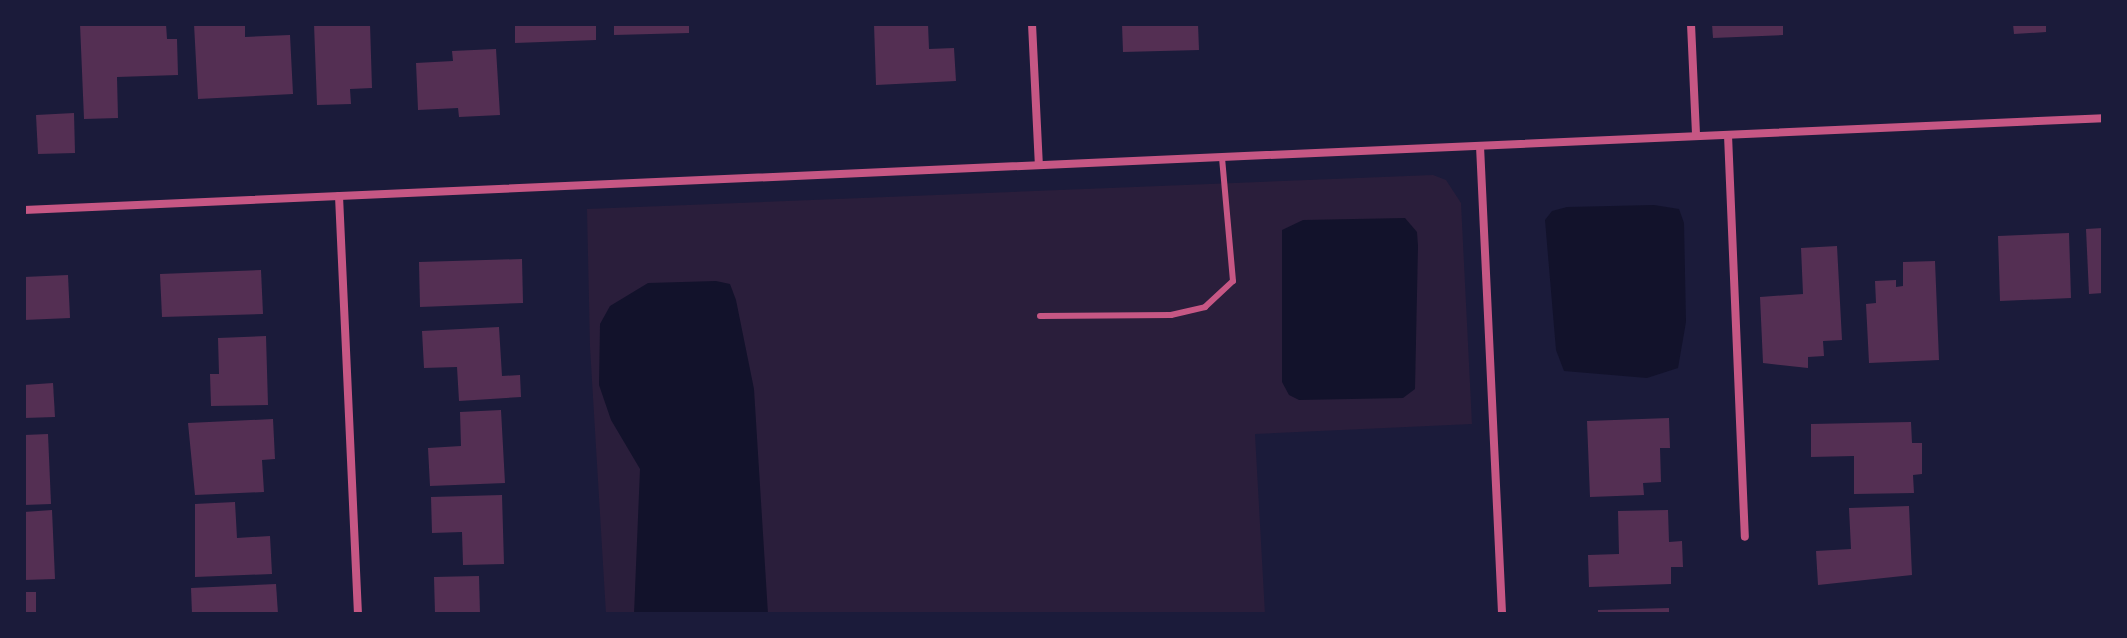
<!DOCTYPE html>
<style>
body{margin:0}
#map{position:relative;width:2127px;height:638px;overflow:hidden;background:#1b1b3a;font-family:"Archivo Narrow",sans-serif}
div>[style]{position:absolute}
.green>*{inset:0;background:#2a1e3b}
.water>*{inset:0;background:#12122b}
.building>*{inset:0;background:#542f53}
.service>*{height:6px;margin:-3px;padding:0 3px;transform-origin:3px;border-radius:3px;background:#c65784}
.minor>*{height:8px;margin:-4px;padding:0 4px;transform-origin:4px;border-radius:4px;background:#c65784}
span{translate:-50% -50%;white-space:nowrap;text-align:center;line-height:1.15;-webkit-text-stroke:7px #1b1b3a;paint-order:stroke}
.frame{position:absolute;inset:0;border:26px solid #1b1b3a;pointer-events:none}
</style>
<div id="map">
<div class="green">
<i style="clip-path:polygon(1433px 175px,1446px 180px,1461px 203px,1472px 424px,1255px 434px,1265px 614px,606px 614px,590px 347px,587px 209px)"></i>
</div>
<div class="water">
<i style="clip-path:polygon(1654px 205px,1679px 209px,1684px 223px,1686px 322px,1678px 368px,1647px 378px,1564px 371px,1556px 350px,1545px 220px,1552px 211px,1567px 207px)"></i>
<i style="clip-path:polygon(1405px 218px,1417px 232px,1418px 246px,1415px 389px,1403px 398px,1299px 400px,1289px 395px,1282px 382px,1282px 230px,1303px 220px)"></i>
<i style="clip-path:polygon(716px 281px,730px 284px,736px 300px,754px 389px,768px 614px,634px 614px,640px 469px,611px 420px,599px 385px,600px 324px,610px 306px,648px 283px)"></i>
</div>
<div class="building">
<i style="clip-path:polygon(80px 24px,166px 24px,167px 39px,177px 39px,178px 75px,117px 77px,118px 118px,84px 119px)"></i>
<i style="clip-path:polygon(194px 24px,245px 24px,245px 37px,290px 35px,293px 94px,198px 99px)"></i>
<i style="clip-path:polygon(314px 24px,370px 24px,372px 88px,350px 89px,351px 104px,317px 105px)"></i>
<i style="clip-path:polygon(515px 24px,596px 24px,596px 40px,515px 43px)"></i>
<i style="clip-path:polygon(614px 24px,689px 24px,689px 33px,614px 35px)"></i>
<i style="clip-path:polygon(874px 24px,928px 24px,929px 49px,954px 48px,956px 81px,876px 85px)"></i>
<i style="clip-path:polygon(1122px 24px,1198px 24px,1199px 50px,1123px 52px)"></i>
<i style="clip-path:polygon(1712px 24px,1783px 24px,1783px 35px,1713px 38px)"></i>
<i style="clip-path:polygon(2013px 24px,2046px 24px,2046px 32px,2014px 34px)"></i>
<i style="clip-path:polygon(496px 49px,500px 115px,459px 117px,458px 108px,418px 110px,416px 63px,453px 61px,452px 51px)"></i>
<i style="clip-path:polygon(74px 113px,75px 153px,38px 154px,36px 115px)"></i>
<i style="clip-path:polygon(2103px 228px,2103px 293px,2089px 294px,2086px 229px)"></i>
<i style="clip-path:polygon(2069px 233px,2071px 298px,2000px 301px,1998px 236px)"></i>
<i style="clip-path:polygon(1837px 246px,1842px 340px,1823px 341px,1824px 356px,1808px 357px,1808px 368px,1763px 363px,1760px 297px,1803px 294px,1801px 248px)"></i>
<i style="clip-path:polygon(522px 259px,523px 303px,420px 307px,419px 262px)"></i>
<i style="clip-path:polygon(1935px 261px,1939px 360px,1869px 363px,1866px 304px,1876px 303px,1875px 281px,1896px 280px,1896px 287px,1903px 286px,1903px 262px)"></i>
<i style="clip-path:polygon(261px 270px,263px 314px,162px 317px,160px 274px)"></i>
<i style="clip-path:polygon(68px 275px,70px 318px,24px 320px,24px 277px)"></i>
<i style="clip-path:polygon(499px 327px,502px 376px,520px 375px,521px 397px,459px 401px,457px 367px,424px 368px,422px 331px)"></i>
<i style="clip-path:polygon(266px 336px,268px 405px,211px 406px,210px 374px,219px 374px,218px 338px)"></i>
<i style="clip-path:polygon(53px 383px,55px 417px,24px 418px,24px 385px)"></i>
<i style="clip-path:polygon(501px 410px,505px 483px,430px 486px,428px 448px,461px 446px,460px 412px)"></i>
<i style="clip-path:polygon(1669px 418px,1670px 448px,1660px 448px,1661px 482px,1643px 483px,1644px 495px,1590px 497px,1587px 421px)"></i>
<i style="clip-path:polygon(273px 419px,275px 459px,262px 460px,264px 492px,195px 495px,188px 423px)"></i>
<i style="clip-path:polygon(1911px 422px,1912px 443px,1922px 443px,1922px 474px,1913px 475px,1914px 493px,1854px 494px,1854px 456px,1811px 457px,1811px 424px)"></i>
<i style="clip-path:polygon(48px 434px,51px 504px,24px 505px,24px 435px)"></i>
<i style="clip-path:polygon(502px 495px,504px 564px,463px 565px,462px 532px,432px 533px,431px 497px)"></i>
<i style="clip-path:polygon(235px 502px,237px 538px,270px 536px,272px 574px,195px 577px,195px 504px)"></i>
<i style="clip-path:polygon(1909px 506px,1912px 575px,1818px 585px,1816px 551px,1851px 549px,1849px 508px)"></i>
<i style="clip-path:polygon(52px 510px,55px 579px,24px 580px,24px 512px)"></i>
<i style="clip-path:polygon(1668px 510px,1669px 542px,1682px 541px,1683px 567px,1671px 567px,1671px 584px,1589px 587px,1588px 555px,1619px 554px,1618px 511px)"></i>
<i style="clip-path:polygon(479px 576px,480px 614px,435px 614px,434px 577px)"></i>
<i style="clip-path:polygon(276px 584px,278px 614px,192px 614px,191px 588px)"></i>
<i style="clip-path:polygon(24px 592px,36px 592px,36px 614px,24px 614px)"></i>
<i style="clip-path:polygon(1669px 608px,1669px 614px,1598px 614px,1598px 610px)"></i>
</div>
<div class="service">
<i style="left:1040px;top:316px;width:131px;rotate:-0.4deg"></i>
<i style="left:1171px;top:315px;width:35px;rotate:-13deg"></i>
<i style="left:1205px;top:307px;width:38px;rotate:-43deg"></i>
<i style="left:1233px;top:281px;width:124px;rotate:-95.1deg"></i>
</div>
<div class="minor">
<i style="left:1032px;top:24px;width:141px;rotate:87.2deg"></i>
<i style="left:1691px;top:24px;width:112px;rotate:87.4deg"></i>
<i style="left:1728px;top:135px;width:402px;rotate:87.6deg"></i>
<i style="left:1480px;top:146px;width:469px;rotate:87.3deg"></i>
<i style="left:339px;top:196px;width:418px;rotate:87.4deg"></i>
<i style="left:24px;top:210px;width:2081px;rotate:-2.53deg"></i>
</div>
<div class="frame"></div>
</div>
